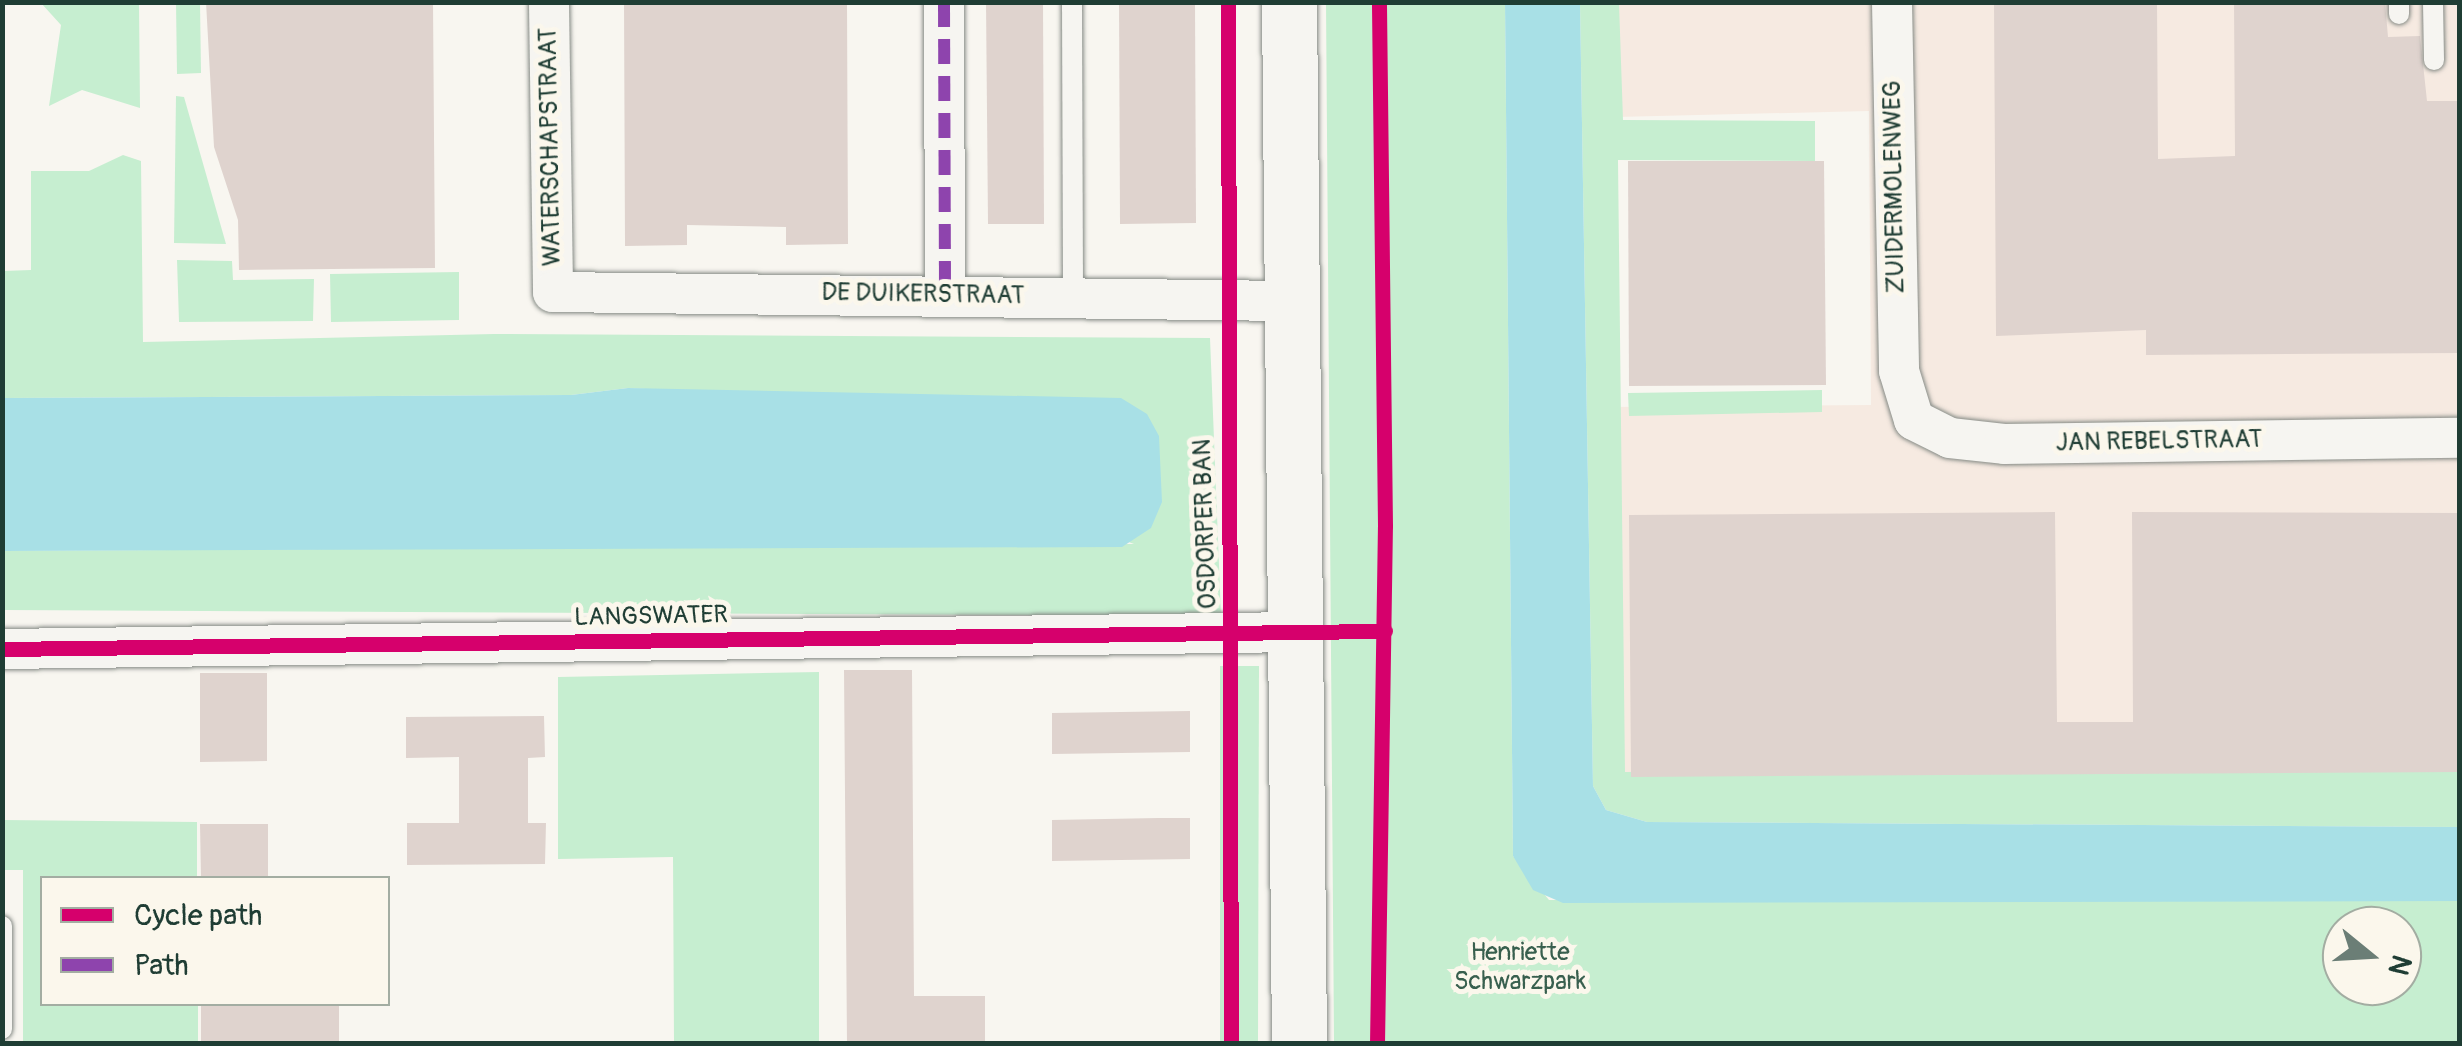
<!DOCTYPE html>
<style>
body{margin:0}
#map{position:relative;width:2462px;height:1046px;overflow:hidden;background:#f8f6f0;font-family:Pangolin,sans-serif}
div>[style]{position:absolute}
.built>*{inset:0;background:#f6eae1}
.green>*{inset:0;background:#c6eed0}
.water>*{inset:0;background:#a8e0e6}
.building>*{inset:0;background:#dfd3ce}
.roads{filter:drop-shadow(0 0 2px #868b86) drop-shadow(0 0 2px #868b86)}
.lane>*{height:20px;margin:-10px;padding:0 10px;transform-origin:10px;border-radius:10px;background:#f6f5f1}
.street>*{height:40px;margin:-20px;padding:0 20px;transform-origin:20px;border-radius:20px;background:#f6f5f1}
.secondary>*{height:55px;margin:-27.5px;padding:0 27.5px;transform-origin:27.5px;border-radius:27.5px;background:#f6f5f1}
.quiet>*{height:12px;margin-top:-6px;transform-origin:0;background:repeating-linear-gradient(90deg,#8e44ad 0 25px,transparent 0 37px)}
.cycleway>*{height:15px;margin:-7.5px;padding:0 7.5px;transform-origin:7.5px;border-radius:7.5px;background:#d6006c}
span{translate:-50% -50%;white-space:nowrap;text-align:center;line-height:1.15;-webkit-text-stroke:10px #fbf7ec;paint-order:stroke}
.street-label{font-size:25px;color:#1f3d34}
.park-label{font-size:25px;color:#385f4e}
.frame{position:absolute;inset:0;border:5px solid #1f3d34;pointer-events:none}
.legend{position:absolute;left:40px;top:876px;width:350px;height:130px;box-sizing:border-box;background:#fbf7ec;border:2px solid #a3ada2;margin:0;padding:12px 18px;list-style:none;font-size:30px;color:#1f3d34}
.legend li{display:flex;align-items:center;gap:20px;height:50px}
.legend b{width:50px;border:2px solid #a3ada2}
.north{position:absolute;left:2322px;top:906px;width:100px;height:100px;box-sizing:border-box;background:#fbf7ec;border:2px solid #a3ada2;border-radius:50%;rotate:108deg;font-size:28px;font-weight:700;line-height:40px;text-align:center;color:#1f3d34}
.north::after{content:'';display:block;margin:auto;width:35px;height:45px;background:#6b7e76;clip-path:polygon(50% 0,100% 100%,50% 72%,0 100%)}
</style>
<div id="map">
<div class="built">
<i style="clip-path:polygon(1611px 3px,2459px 3px,2459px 782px,1607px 793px,1607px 407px,1871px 405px,1869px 111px,1616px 117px)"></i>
</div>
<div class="green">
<i style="clip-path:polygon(41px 3px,139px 3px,140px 108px,82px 90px,49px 106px,61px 25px)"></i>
<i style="clip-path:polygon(176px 3px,200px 3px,201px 73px,177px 74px)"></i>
<i style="clip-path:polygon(evenodd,1326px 3px,1505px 3px,1513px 856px,1549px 900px,2459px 901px,2459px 1043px,1334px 1043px,1326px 3px,2342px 926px,2402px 926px,2402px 986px,2342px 986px,2342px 926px)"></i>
<i style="clip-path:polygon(1580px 3px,1619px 3px,1623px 120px,1815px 121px,1815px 161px,1618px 160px,1625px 772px,2459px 765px,2459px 827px,1647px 822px,1606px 810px,1593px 786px)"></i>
<i style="clip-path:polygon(176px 96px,184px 97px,226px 244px,174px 243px)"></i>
<i style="clip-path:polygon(123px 155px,141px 161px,143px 342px,494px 334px,1210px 338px,1221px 616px,3px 610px,2px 551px,1134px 544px,735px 394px,628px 388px,571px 395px,3px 398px,3px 271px,31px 270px,31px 171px,89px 171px)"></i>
<i style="clip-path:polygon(177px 260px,232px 261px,233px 280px,314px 279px,313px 321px,179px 322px)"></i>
<i style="clip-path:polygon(459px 272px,459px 320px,331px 322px,330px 274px)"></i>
<i style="clip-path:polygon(1822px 390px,1822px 412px,1629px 416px,1628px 393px)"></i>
<i style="clip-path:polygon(1220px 666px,1259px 666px,1258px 1043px,1220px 1043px)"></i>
<i style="clip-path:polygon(819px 672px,819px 1043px,674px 1043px,673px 857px,558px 859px,558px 677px)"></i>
<i style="clip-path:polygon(3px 820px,197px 822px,197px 878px,42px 878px,42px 1004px,198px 1004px,198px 1043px,23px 1043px,23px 870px,3px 870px)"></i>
</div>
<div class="water">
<i style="clip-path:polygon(1505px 3px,1580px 3px,1593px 786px,1606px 810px,1647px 822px,2459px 827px,2459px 901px,1563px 903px,1533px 890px,1513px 856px)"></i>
<i style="clip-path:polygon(628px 388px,1121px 398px,1147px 414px,1159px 436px,1162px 502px,1151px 528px,1122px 547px,3px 551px,3px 398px,571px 395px)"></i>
</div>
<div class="building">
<i style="clip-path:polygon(206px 2px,433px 2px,435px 268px,239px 270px,238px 220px,214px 147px)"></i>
<i style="clip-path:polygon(624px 2px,847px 2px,848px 244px,786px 245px,786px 227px,687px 225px,687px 245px,625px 246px)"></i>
<i style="clip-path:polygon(986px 2px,1043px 2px,1044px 224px,988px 224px)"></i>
<i style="clip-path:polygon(1119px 2px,1195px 2px,1196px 223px,1120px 224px)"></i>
<i style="clip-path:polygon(1994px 2px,2157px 2px,2158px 159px,2235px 156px,2234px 2px,2385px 2px,2388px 37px,2420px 36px,2427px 101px,2460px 101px,2460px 353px,2146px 355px,2146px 330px,1996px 336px)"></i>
<i style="clip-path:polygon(1628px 161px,1824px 161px,1826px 385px,1629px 386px)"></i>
<i style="clip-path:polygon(2055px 512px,2057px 722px,2133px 722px,2132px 512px,2460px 513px,2460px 772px,1631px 777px,1629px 515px)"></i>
<i style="clip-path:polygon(844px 670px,912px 670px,914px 996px,985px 996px,985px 1044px,847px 1044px)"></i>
<i style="clip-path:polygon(200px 673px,267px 673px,267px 761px,200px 762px)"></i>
<i style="clip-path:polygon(1190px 711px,1190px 752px,1052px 754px,1052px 713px)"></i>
<i style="clip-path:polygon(544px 716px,545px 757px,528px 758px,528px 823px,546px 823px,545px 864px,407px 865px,407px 823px,459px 823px,459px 757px,406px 758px,406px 717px)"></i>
<i style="clip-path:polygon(1158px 818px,1190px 818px,1190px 859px,1052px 861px,1052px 820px)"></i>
<i style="clip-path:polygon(200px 824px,268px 824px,268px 878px,201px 878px)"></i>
<i style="clip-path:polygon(201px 1004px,339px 1004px,339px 1044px,201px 1044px)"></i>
</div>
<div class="roads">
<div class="lane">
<i style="left:1072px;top:2px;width:297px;rotate:89.8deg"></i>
<i style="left:2433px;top:2px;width:58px;rotate:89deg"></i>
<i style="left:2399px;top:14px;width:12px;rotate:-90deg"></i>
<i style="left:2px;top:926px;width:103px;rotate:90deg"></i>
</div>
<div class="street">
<i style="left:549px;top:2px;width:290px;rotate:89.2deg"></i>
<i style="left:553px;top:292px;width:739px;rotate:0.7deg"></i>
<i style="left:944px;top:2px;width:290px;rotate:89.8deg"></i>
<i style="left:1892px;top:2px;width:369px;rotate:88.9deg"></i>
<i style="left:1899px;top:371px;width:51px;rotate:73deg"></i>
<i style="left:1914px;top:420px;width:40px;rotate:26.6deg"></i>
<i style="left:1950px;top:438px;width:54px;rotate:6.3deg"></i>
<i style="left:2004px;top:444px;width:456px;rotate:-0.8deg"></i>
<i style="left:2px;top:649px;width:1298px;rotate:-0.75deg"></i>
</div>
<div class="secondary">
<i style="left:1289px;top:2px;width:1042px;rotate:89.45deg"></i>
</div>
</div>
<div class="quiet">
<i style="left:944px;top:2px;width:290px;rotate:89.8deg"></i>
</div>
<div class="cycleway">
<i style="left:1228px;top:2px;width:1042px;rotate:89.84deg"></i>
<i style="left:2px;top:649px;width:1383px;rotate:-0.75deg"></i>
<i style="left:1377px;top:1044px;width:518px;rotate:-89.12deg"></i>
<i style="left:1385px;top:526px;width:524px;rotate:-90.66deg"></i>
</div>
<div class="street-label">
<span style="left:551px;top:147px;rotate:-91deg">WATERSCHAPSTRAAT</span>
<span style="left:1895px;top:187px;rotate:-91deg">ZUIDERMOLENWEG</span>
<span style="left:923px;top:295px;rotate:1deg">DE DUIKERSTRAAT</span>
<span style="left:2159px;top:442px;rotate:-1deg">JAN REBELSTRAAT</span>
<span style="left:1206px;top:524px;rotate:-92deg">OSDORPER BAN</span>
<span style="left:651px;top:617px;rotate:-1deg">LANGSWATER</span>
</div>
<div class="park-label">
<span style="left:1520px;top:968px">Henriette<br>Schwarzpark</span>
</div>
<div class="frame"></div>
<ul class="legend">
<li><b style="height:12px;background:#d6006c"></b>Cycle path</li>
<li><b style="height:12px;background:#8e44ad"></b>Path</li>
</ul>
<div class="north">N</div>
</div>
